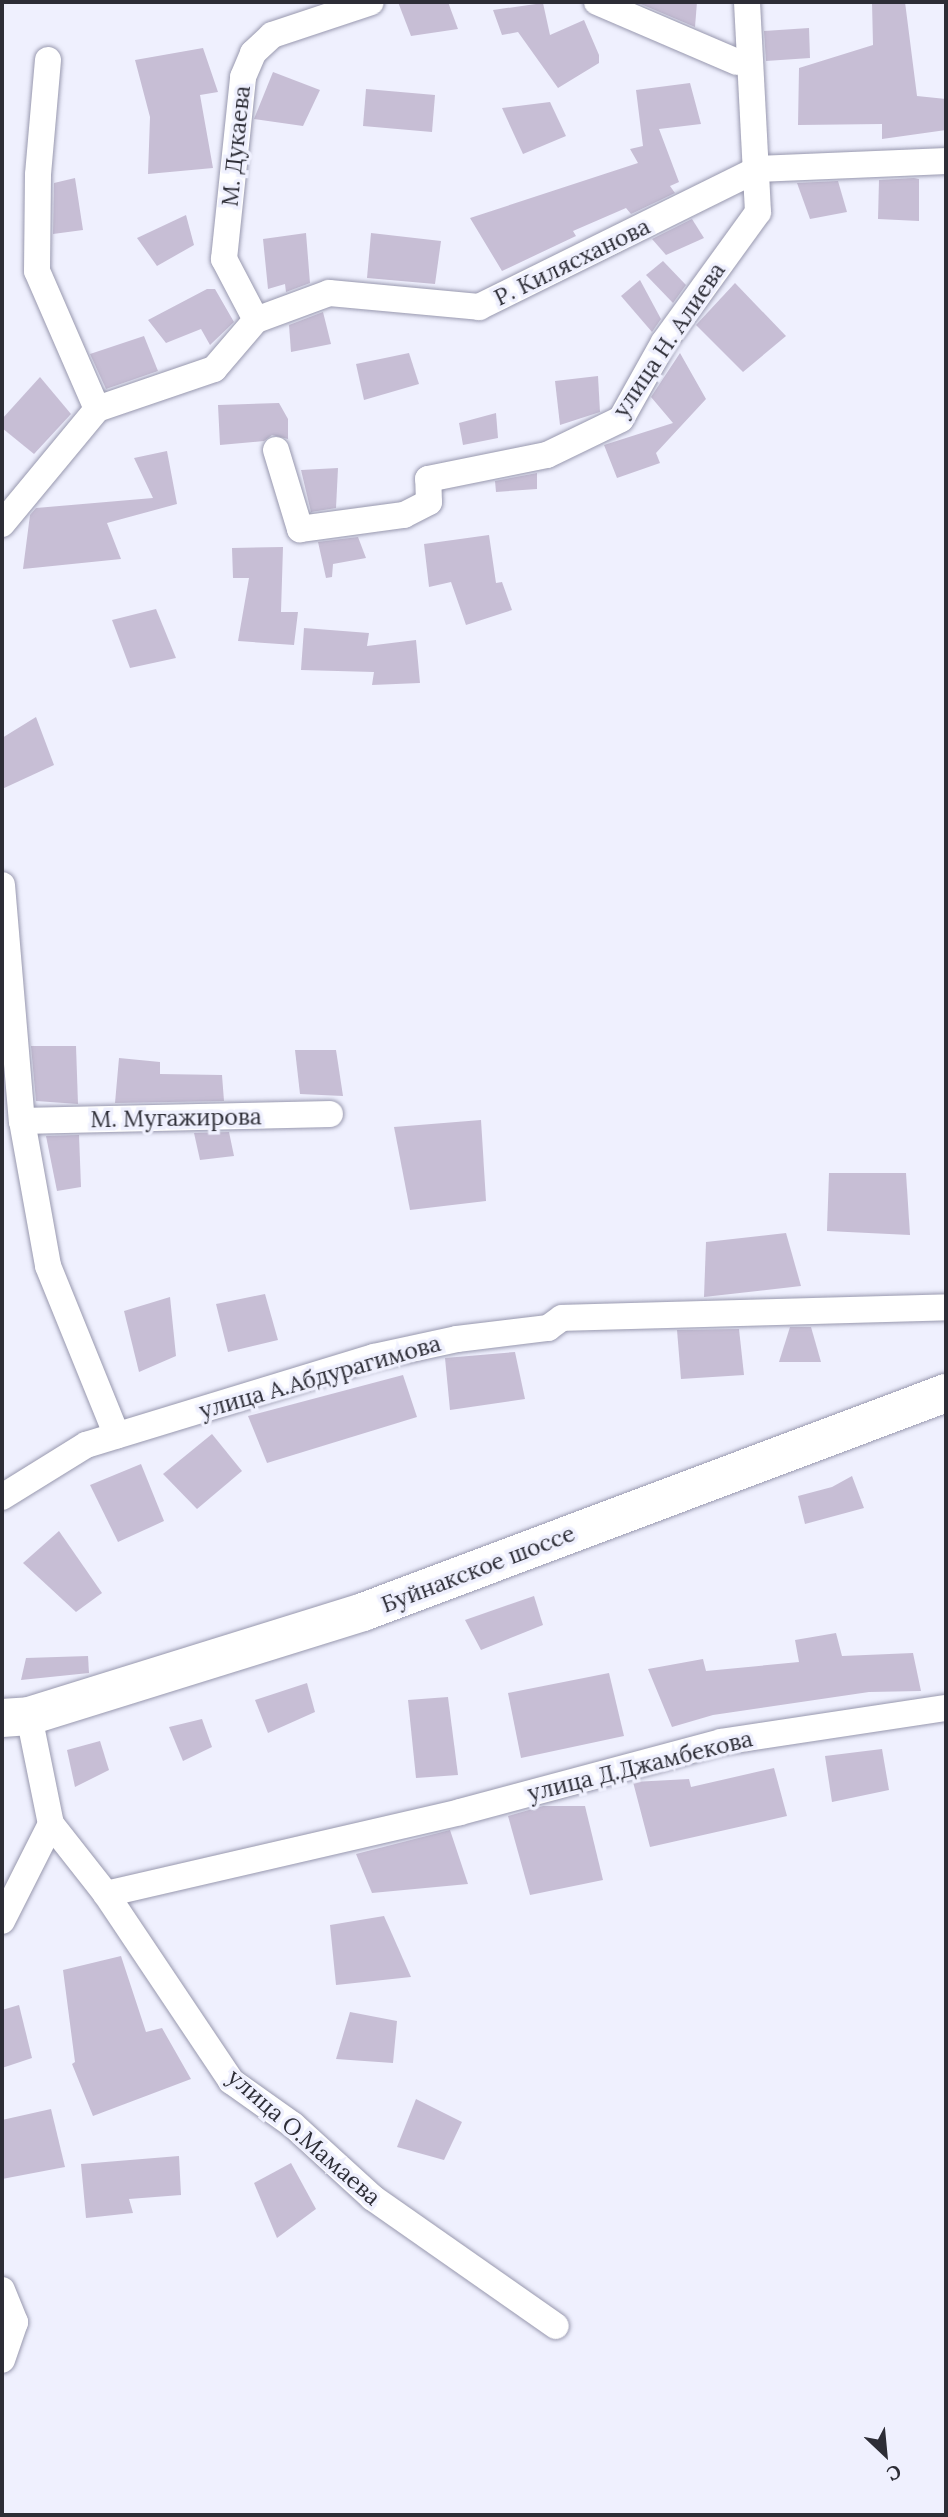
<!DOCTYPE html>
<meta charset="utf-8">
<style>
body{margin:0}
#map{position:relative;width:948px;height:2517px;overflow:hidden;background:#eff0fe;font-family:Lora,serif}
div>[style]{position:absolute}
.building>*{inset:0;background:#c7bed5}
.roads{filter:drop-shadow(0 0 2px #9898ae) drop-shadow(0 0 2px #9898ae)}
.minor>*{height:26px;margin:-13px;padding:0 13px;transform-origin:13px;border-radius:13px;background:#fff}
.secondary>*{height:38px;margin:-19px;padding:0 19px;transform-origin:19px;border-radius:19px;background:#fff}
span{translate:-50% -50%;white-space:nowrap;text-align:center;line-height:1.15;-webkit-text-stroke:7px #eff0fe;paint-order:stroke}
.street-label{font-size:23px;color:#2d2d36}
.frame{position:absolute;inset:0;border:4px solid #2d2d36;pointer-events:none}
.north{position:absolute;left:850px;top:2419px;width:70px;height:70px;-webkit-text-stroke:5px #eff0fe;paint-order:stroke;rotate:154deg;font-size:19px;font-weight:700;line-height:28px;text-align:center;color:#2d2d36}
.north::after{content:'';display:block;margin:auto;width:24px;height:32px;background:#2d2d36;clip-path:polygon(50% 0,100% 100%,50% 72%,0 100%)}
</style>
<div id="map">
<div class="building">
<i style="clip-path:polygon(398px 2px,448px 2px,458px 29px,411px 36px)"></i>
<i style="clip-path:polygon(636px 2px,697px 2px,695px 27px)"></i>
<i style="clip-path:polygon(872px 2px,905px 2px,917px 96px,946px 99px,946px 130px,882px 139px,882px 124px,798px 125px,799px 68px,873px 45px)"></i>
<i style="clip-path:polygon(543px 3px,550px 35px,584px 20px,599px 55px,599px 63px,558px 88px,518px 32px,502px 35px,493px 10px)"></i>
<i style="clip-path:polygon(809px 28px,810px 58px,766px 61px,764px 31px)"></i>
<i style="clip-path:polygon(203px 48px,218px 92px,200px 95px,213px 168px,148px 174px,150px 117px,135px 60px)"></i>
<i style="clip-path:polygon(273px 72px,320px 90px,303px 126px,254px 119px)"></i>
<i style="clip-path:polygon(690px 83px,701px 124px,659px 129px,679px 182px,670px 186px,675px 193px,631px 214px,626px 208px,573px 231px,576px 236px,502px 271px,470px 218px,638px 163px,630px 149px,643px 146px,636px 90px)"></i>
<i style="clip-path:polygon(366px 89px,435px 95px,432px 132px,363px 126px)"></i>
<i style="clip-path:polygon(550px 102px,566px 136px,523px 154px,502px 108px)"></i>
<i style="clip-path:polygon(75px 178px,83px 230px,53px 234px,54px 183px)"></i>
<i style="clip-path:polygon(914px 178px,919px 179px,919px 221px,878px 219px,879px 180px)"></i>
<i style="clip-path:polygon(838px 181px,847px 212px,810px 219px,797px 183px)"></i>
<i style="clip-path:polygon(186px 215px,194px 245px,157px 266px,137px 238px)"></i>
<i style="clip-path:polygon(692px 219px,704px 238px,666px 255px,652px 239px)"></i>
<i style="clip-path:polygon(306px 233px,310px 283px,286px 292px,285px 284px,268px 289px,263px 239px)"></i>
<i style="clip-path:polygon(371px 233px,441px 241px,435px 284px,367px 278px)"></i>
<i style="clip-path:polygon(663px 261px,686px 285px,673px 303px,646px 275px)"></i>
<i style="clip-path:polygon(640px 280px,661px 319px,652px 332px,621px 296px)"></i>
<i style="clip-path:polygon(735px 283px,786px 336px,743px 372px,696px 325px)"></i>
<i style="clip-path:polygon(207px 289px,215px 289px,234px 322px,210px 345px,201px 329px,166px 343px,148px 320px)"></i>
<i style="clip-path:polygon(323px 312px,331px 344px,291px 352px,289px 325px)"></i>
<i style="clip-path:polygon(144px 336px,158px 371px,106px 389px,90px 354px)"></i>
<i style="clip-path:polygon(409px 353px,419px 384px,364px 400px,356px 364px)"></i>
<i style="clip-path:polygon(680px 353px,706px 399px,656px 453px,660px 463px,617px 478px,604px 445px,673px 423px,651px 397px)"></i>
<i style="clip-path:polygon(598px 376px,600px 412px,560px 425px,555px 381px)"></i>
<i style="clip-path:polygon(40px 377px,71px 414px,34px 454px,2px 428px,2px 419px)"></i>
<i style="clip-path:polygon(279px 403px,288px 419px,288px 439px,272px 435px,264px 441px,220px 445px,218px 405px)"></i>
<i style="clip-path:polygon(496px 413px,498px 438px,463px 445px,459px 423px)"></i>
<i style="clip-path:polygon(167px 451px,177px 504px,107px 523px,121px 559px,23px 569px,30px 515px,36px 508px,153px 498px,134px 458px)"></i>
<i style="clip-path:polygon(338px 468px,336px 508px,311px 512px,301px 470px)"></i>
<i style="clip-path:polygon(537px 473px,537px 489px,496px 492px,495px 481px)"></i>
<i style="clip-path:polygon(489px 535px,496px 583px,502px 582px,512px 610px,466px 625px,451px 582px,429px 587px,424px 544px)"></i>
<i style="clip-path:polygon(358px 537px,366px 558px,333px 564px,332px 577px,326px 578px,318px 542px)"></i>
<i style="clip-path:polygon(283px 547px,281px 612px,298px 612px,294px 645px,238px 641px,249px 578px,233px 578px,232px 548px)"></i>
<i style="clip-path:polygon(156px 609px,176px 658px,130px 668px,112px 620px)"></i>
<i style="clip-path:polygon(304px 628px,369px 633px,367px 646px,416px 640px,420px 683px,372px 685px,374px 672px,301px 670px)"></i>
<i style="clip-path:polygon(36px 717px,54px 765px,2px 789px,2px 738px)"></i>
<i style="clip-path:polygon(31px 1046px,76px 1046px,78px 1104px,36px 1101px)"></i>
<i style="clip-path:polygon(295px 1050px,336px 1050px,343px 1096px,300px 1094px)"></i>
<i style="clip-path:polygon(119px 1058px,160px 1062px,160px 1074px,222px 1075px,224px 1101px,115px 1103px)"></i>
<i style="clip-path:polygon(481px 1120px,486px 1201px,410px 1210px,394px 1127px)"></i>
<i style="clip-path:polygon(229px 1132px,234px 1156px,200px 1160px,194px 1133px)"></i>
<i style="clip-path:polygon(79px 1135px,81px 1187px,57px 1191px,46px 1136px)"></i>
<i style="clip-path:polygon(829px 1173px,906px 1173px,910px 1235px,827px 1231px)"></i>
<i style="clip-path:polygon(786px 1233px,801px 1286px,704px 1297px,706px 1242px)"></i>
<i style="clip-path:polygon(265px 1294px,278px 1340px,228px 1352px,216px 1304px)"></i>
<i style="clip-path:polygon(170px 1297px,176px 1356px,139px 1372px,124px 1311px)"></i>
<i style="clip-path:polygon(790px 1327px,811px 1327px,821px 1362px,779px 1362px)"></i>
<i style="clip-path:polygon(739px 1329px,744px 1375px,681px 1379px,677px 1330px)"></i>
<i style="clip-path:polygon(515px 1352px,525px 1399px,450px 1410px,445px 1358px)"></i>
<i style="clip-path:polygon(403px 1375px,417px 1417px,267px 1463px,248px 1416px)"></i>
<i style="clip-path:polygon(212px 1434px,242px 1471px,197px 1509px,163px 1474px)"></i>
<i style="clip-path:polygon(141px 1464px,164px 1521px,118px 1542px,90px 1485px)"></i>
<i style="clip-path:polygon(852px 1476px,864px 1508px,805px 1524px,798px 1496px,832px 1487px)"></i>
<i style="clip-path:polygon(59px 1531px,102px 1593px,76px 1612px,23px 1563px)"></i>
<i style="clip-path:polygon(534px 1596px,543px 1625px,481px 1650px,465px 1620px)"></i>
<i style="clip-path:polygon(836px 1633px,842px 1656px,913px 1653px,921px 1691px,869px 1692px,713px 1715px,672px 1727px,648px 1669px,703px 1659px,706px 1671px,799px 1662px,795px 1640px)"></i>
<i style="clip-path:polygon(88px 1656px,89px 1673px,21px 1680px,26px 1658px)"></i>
<i style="clip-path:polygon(609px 1673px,624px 1736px,521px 1758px,508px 1693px)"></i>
<i style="clip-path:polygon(307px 1683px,315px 1712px,268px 1733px,255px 1700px)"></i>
<i style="clip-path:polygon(448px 1697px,458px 1775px,416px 1778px,408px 1700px)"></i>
<i style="clip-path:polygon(202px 1719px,212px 1747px,183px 1761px,169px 1727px)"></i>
<i style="clip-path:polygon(100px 1741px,109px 1770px,75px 1787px,67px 1750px)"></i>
<i style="clip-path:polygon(882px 1749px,889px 1790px,832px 1802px,825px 1756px)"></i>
<i style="clip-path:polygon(774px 1768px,787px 1816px,650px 1847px,633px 1782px,689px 1779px,691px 1787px)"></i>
<i style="clip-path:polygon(543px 1806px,585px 1806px,603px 1880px,530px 1895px,508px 1816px)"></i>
<i style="clip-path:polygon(450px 1830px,468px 1884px,372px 1893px,356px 1854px)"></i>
<i style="clip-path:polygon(384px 1916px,411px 1977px,336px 1985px,330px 1925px)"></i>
<i style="clip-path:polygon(121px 1956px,146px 2032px,162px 2028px,191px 2079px,93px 2116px,72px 2064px,75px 2062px,63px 1970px)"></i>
<i style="clip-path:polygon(19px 2005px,32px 2058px,2px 2068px,2px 2010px)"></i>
<i style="clip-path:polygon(350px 2012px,397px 2021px,393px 2063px,336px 2059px)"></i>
<i style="clip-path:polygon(416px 2099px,462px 2122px,444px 2160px,397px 2147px)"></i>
<i style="clip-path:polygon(51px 2109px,65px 2167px,2px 2179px,2px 2120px)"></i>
<i style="clip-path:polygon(179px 2156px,181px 2195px,129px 2199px,133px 2213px,86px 2218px,81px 2164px)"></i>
<i style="clip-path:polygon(291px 2163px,316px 2209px,277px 2238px,254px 2183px)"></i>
</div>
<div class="roads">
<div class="minor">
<i style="left:597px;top:2px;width:152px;rotate:23.2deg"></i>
<i style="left:48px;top:60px;width:115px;rotate:95deg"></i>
<i style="left:38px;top:175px;width:96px;rotate:90.6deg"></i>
<i style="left:37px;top:271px;width:150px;rotate:66.5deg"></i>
<i style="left:256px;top:320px;width:69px;rotate:-117.7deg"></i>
<i style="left:224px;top:259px;width:183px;rotate:-84deg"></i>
<i style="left:243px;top:77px;width:26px;rotate:-67deg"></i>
<i style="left:253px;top:53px;width:26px;rotate:-43deg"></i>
<i style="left:272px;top:35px;width:104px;rotate:-18.4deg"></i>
<i style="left:276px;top:450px;width:83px;rotate:73.1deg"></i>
<i style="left:300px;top:529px;width:105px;rotate:-7.7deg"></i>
<i style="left:404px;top:515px;width:28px;rotate:-27deg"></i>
<i style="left:429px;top:502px;width:23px;rotate:-92deg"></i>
<i style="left:428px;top:479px;width:121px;rotate:-11.4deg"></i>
<i style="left:547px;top:455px;width:82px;rotate:-25.9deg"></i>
<i style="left:621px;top:419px;width:88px;rotate:-60.8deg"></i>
<i style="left:664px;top:342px;width:160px;rotate:-54.1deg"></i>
<i style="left:758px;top:212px;width:210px;rotate:-93deg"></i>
<i style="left:2px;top:524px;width:149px;rotate:-50.4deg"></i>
<i style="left:97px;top:409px;width:124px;rotate:-18.9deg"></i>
<i style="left:214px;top:369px;width:65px;rotate:-49.4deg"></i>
<i style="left:256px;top:320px;width:78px;rotate:-20.3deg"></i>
<i style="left:329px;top:293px;width:151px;rotate:5.3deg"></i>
<i style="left:479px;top:307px;width:311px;rotate:-26.3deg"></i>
<i style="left:758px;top:169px;width:188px;rotate:-2.4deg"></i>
<i style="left:2px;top:885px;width:237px;rotate:85.2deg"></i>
<i style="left:22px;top:1121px;width:147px;rotate:79.8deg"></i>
<i style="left:48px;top:1266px;width:183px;rotate:67.9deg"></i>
<i style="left:22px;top:1121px;width:308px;rotate:-1.3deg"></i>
<i style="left:2px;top:1497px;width:99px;rotate:-31.8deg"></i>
<i style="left:86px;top:1445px;width:301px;rotate:-17deg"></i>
<i style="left:374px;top:1357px;width:85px;rotate:-12.2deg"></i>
<i style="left:457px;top:1339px;width:92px;rotate:-6.9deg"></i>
<i style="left:548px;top:1328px;width:17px;rotate:-36deg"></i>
<i style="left:562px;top:1318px;width:384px;rotate:-1.6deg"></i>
<i style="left:29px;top:1716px;width:110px;rotate:78.5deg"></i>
<i style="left:51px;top:1824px;width:89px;rotate:51.8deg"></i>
<i style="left:106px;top:1894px;width:225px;rotate:56.2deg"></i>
<i style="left:231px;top:2081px;width:76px;rotate:35.4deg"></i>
<i style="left:293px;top:2125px;width:108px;rotate:42.4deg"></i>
<i style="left:373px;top:2198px;width:223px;rotate:35deg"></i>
<i style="left:106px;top:1894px;width:363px;rotate:-13deg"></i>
<i style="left:460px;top:1812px;width:270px;rotate:-15deg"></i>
<i style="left:721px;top:1742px;width:228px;rotate:-8.6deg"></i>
<i style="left:2px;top:1921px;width:109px;rotate:-63.2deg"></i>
<i style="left:2px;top:2290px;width:35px;rotate:68deg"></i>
<i style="left:15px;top:2322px;width:40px;rotate:108.9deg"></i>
</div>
<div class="secondary">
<i style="left:2px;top:1718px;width:27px;rotate:-4deg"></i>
<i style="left:29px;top:1716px;width:350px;rotate:-17.3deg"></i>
<i style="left:363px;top:1612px;width:623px;rotate:-20.59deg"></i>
</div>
</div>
<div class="street-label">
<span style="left:236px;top:146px;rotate:-84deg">М. Дукаева</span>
<span style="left:572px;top:262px;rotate:-26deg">Р. Килясханова</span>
<span style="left:669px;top:340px;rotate:-56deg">улица Н. Алиева</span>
<span style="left:176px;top:1118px;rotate:-1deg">М. Мугажирова</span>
<span style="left:320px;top:1377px;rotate:-16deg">улица А.Абдурагимова</span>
<span style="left:478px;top:1569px;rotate:-21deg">Буйнакское шоссе</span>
<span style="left:640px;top:1766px;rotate:-14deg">улица Д.Джамбекова</span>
<span style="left:304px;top:2137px;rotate:41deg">улица О.Мамаева</span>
</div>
<div class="frame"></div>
<div class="north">С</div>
</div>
